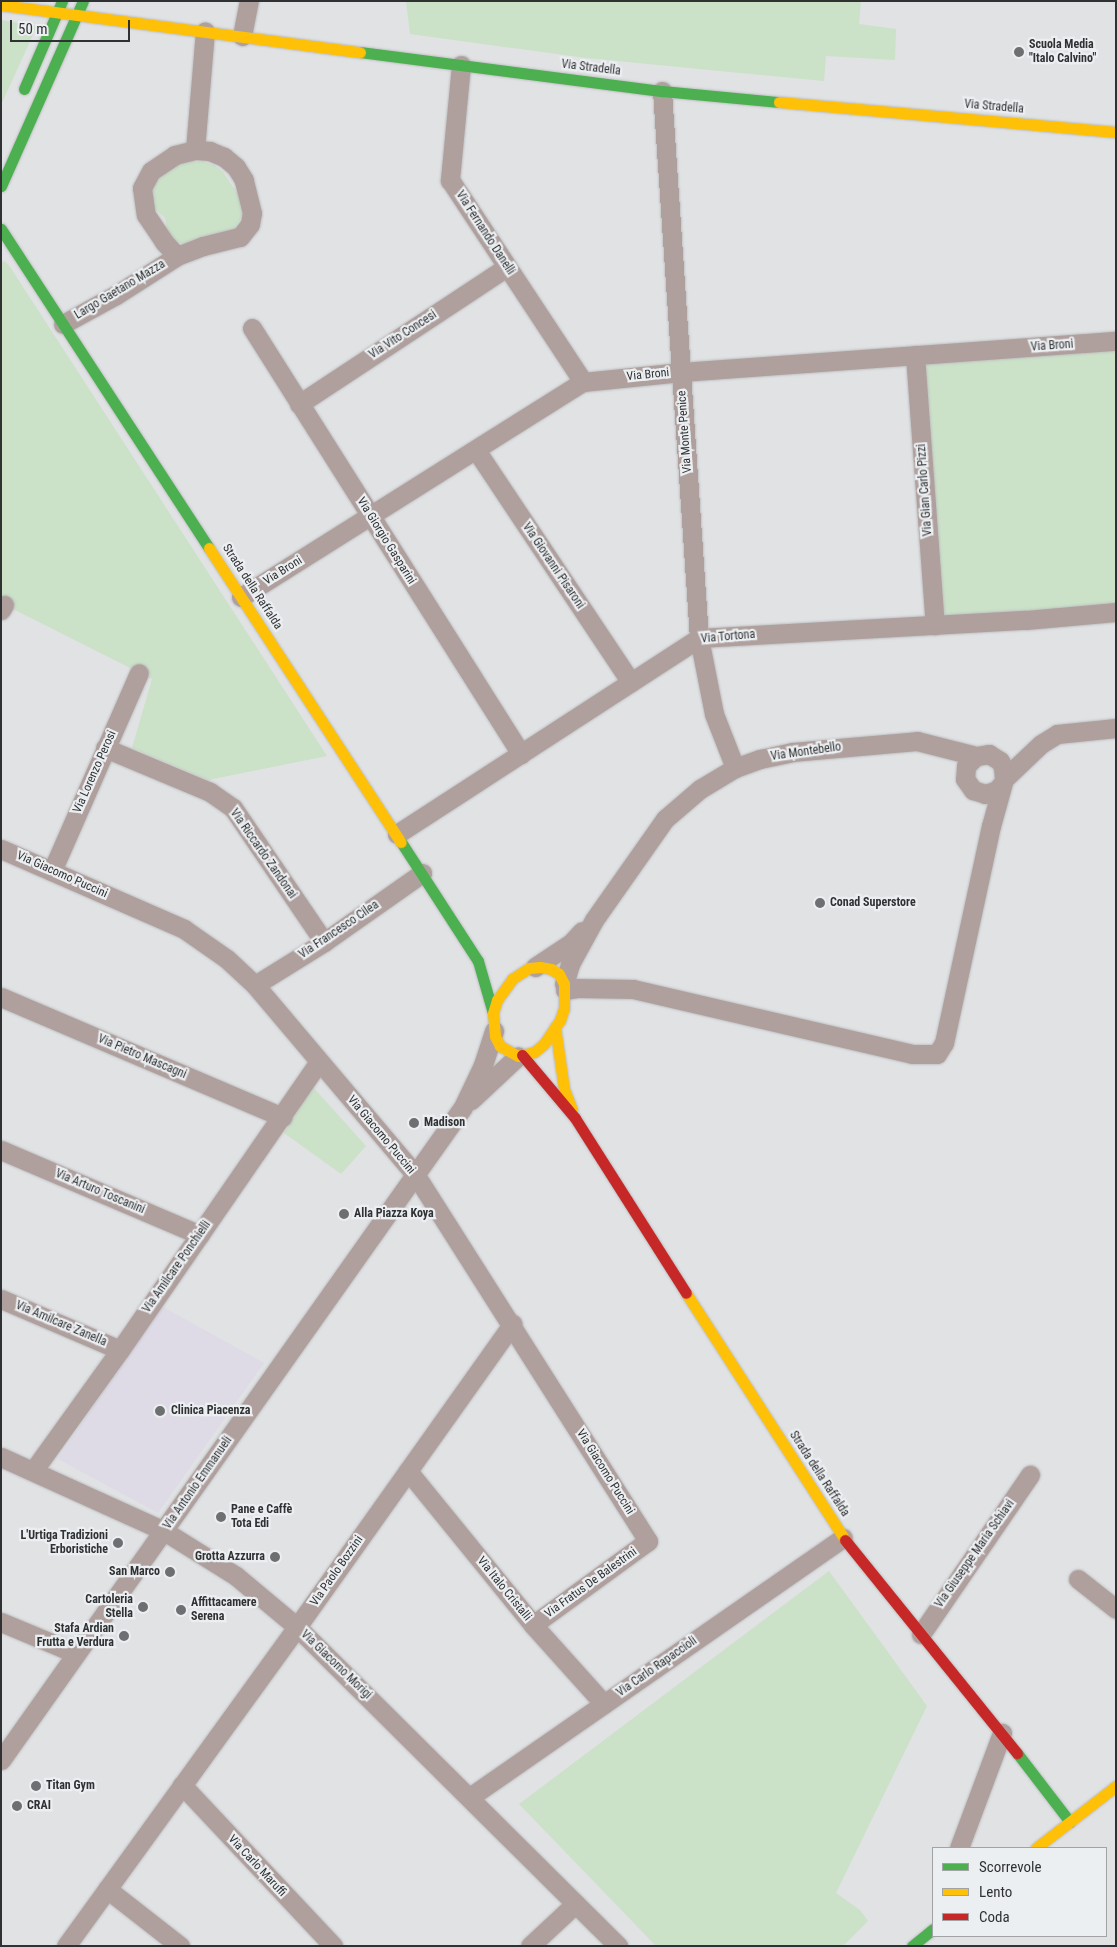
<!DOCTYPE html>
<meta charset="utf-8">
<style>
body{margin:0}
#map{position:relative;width:1117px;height:1947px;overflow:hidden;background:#e0e2e4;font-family:"Roboto Condensed",sans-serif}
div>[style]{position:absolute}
.medical>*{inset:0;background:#dedae6}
.green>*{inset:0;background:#cbe1c8}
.roads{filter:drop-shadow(0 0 1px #bebfc0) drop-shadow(0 0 1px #bebfc0)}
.street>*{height:19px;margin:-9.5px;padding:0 9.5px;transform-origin:9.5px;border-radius:9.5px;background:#afa09e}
.fast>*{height:11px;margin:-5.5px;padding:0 5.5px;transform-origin:5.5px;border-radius:5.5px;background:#4caf50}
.slow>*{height:11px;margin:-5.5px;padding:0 5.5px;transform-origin:5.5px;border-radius:5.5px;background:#ffc107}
.jam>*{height:11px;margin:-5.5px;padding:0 5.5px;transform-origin:5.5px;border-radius:5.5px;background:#c62828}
.dots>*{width:14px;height:14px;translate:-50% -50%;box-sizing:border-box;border:2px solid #eceff2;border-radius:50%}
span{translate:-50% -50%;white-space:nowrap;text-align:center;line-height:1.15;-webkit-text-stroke:4.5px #eceff2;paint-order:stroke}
.poi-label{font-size:12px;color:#303132;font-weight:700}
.left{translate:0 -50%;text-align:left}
.right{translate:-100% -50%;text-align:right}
.street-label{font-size:12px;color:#303132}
.frame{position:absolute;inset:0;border:2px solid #303132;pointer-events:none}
.legend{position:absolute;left:932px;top:1847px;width:175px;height:90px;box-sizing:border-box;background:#eceff2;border:1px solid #a1a3a5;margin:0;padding:6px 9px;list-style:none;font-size:15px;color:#303132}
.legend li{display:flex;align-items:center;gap:10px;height:25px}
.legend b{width:25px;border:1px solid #a1a3a5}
.scale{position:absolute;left:10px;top:20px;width:120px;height:22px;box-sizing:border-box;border:2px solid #303132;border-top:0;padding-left:6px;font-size:15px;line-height:18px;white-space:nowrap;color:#303132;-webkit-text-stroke:4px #eceff2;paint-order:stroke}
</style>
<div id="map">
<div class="medical">
<i style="clip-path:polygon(161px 1306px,264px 1363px,158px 1513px,58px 1459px)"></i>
</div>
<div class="green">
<i style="clip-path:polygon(406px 1px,861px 1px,859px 24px,896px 29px,895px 60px,826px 56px,824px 81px,586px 58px,410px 34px)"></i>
<i style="clip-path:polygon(1px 20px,37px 26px,1px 105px)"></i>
<i style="clip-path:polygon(180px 161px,204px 162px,214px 165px,223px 172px,243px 202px,243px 215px,234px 229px,183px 244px,174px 241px,168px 234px,165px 218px,155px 209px,151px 198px,155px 181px,161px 172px)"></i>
<i style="clip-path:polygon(1px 261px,6px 262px,12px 270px,327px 756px,208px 780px,132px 748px,152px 679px,1px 603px)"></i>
<i style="clip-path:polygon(1116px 348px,1116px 606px,943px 619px,924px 361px)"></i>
<i style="clip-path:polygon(313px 1087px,366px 1146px,341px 1174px,284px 1133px)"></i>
<i style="clip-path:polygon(829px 1571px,927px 1706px,836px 1893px,860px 1910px,868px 1921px,843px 1946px,656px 1946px,519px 1804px)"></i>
</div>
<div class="roads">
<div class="street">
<i style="left:242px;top:36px;width:36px;rotate:-79deg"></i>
<i style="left:461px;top:65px;width:116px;rotate:95.5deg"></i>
<i style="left:450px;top:180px;width:242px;rotate:56.6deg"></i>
<i style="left:662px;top:91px;width:548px;rotate:86.13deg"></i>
<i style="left:699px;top:638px;width:77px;rotate:78.8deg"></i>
<i style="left:714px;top:714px;width:58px;rotate:68.7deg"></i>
<i style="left:195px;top:150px;width:119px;rotate:-85.2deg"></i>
<i style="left:63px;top:324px;width:60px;rotate:-28.7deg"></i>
<i style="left:116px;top:295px;width:72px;rotate:-32.6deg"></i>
<i style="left:177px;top:256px;width:28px;rotate:-21deg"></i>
<i style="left:203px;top:246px;width:38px;rotate:-14deg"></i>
<i style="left:240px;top:237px;width:16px;rotate:-52deg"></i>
<i style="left:250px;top:224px;width:11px;rotate:-80deg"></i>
<i style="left:252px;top:213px;width:34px;rotate:-104deg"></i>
<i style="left:244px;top:180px;width:15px;rotate:-122deg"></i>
<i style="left:236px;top:167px;width:16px;rotate:-140deg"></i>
<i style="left:224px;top:157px;width:15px;rotate:-157deg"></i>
<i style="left:210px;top:151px;width:15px;rotate:-176deg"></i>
<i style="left:195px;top:150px;width:21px;rotate:166deg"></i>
<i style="left:175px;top:155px;width:29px;rotate:146deg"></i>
<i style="left:151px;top:171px;width:19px;rotate:118deg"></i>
<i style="left:142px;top:188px;width:27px;rotate:82deg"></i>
<i style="left:146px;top:215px;width:32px;rotate:56deg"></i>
<i style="left:164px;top:242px;width:19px;rotate:47deg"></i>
<i style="left:252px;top:328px;width:504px;rotate:57.73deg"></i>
<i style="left:915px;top:355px;width:271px;rotate:85.8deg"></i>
<i style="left:299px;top:404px;width:249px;rotate:-33.4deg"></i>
<i style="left:476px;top:450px;width:279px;rotate:56.3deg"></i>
<i style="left:241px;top:597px;width:404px;rotate:-32.2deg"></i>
<i style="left:583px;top:382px;width:99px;rotate:-5.8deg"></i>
<i style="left:681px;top:372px;width:436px;rotate:-4.1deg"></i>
<i style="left:1px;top:610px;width:6px;rotate:-59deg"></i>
<i style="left:105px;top:748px;width:114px;rotate:22.7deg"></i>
<i style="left:210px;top:792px;width:28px;rotate:35deg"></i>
<i style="left:233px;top:808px;width:162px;rotate:55.8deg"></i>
<i style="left:1004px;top:779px;width:51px;rotate:-43.4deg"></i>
<i style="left:1041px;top:744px;width:19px;rotate:-32deg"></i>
<i style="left:1057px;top:734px;width:59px;rotate:-5.8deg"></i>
<i style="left:397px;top:834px;width:360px;rotate:-33deg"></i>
<i style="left:699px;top:638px;width:327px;rotate:-3.2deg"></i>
<i style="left:1026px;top:620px;width:90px;rotate:-5.1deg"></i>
<i style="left:1px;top:849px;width:200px;rotate:23.6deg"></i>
<i style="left:184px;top:929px;width:52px;rotate:34.9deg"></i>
<i style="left:227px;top:959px;width:38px;rotate:43deg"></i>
<i style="left:255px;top:985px;width:248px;rotate:49.8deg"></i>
<i style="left:415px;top:1174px;width:435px;rotate:57.6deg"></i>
<i style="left:648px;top:1541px;width:142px;rotate:143.9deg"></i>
<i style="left:52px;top:871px;width:216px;rotate:-66.3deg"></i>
<i style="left:535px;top:967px;width:43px;rotate:-33.7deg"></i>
<i style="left:571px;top:943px;width:16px;rotate:-47deg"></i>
<i style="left:564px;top:984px;width:21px;rotate:-73deg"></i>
<i style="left:570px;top:964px;width:50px;rotate:-61.4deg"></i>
<i style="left:594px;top:920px;width:123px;rotate:-54.9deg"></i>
<i style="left:665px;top:819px;width:46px;rotate:-40.6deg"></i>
<i style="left:700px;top:789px;width:41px;rotate:-31deg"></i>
<i style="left:735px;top:768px;width:27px;rotate:-20deg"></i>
<i style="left:760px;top:759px;width:33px;rotate:-12deg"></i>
<i style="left:792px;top:752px;width:125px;rotate:-5deg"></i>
<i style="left:917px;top:741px;width:61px;rotate:14.3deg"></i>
<i style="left:255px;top:985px;width:81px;rotate:-31.9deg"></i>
<i style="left:324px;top:942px;width:120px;rotate:-35.1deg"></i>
<i style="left:565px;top:990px;width:12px;rotate:-9deg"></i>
<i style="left:577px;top:988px;width:56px;rotate:1deg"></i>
<i style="left:633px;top:989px;width:286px;rotate:13.1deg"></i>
<i style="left:912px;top:1054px;width:25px"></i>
<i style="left:937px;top:1054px;width:13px;rotate:-58deg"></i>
<i style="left:944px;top:1043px;width:222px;rotate:-77.8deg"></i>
<i style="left:991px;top:826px;width:49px;rotate:-74.5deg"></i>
<i style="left:1004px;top:779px;width:12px;rotate:-95deg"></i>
<i style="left:1003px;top:767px;width:7px;rotate:-117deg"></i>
<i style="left:1000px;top:761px;width:13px;rotate:-148deg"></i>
<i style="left:989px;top:754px;width:13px;rotate:171deg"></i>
<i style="left:976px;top:756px;width:14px;rotate:135deg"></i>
<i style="left:966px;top:766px;width:13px;rotate:94deg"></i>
<i style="left:965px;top:779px;width:14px;rotate:54deg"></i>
<i style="left:973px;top:790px;width:13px;rotate:18deg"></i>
<i style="left:985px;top:794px;width:13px;rotate:-18deg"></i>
<i style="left:997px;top:790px;width:6px;rotate:-51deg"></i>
<i style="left:1px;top:997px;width:306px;rotate:23.1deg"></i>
<i style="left:471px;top:1100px;width:64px;rotate:-43.1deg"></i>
<i style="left:1px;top:1150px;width:216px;rotate:23.1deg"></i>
<i style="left:1px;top:1299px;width:129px;rotate:23.2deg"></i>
<i style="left:1px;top:1457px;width:179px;rotate:24.4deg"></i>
<i style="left:164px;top:1531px;width:85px;rotate:32deg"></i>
<i style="left:236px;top:1576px;width:80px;rotate:39.9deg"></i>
<i style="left:297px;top:1627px;width:453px;rotate:44.8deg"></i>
<i style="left:33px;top:1471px;width:149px;rotate:-54.3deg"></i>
<i style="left:120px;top:1350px;width:350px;rotate:-55.4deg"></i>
<i style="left:408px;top:1471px;width:198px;rotate:50.9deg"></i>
<i style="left:533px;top:1625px;width:106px;rotate:48.1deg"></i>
<i style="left:1078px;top:1579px;width:48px;rotate:38.3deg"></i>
<i style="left:1px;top:1622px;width:80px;rotate:22.7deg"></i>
<i style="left:921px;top:1634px;width:193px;rotate:-55.6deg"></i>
<i style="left:1px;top:1760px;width:800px;rotate:-54.72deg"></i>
<i style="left:463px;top:1107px;width:47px;rotate:-64.5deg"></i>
<i style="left:483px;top:1065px;width:36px;rotate:-72deg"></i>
<i style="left:182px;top:1785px;width:221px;rotate:46.8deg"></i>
<i style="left:470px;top:1797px;width:454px;rotate:-34.8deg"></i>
<i style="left:959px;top:1848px;width:123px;rotate:-69.5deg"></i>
<i style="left:107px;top:1889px;width:93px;rotate:38deg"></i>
<i style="left:66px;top:1946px;width:394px;rotate:-54.1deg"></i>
<i style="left:297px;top:1627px;width:372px;rotate:-54.6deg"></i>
<i style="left:530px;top:1946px;width:62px;rotate:-43deg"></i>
</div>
<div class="fast">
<i style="left:360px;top:52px;width:305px;rotate:7.4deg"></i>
<i style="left:662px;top:91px;width:118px;rotate:5.4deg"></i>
<i style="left:24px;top:89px;width:96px;rotate:-66.6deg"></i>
<i style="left:1px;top:186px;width:202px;rotate:-66.1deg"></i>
<i style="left:1px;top:229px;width:381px;rotate:56.9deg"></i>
<i style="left:401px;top:842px;width:142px;rotate:57.1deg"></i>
<i style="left:478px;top:961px;width:54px;rotate:73.9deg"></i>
<i style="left:1017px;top:1753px;width:87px;rotate:52.5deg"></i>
<i style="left:912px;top:1946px;width:27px;rotate:-39deg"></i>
</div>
<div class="slow">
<i style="left:1px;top:5px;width:362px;rotate:7.5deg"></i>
<i style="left:779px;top:102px;width:338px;rotate:5.1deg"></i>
<i style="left:209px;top:548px;width:351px;rotate:56.9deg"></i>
<i style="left:540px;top:967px;width:11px;rotate:10deg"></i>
<i style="left:551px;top:969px;width:9px;rotate:32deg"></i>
<i style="left:559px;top:974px;width:11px;rotate:63deg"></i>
<i style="left:564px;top:984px;width:24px;rotate:90deg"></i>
<i style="left:564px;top:1008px;width:13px;rotate:108deg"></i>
<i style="left:560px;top:1020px;width:29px;rotate:124deg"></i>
<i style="left:544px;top:1044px;width:13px;rotate:141deg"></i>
<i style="left:534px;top:1052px;width:16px;rotate:166deg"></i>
<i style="left:518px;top:1056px;width:21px;rotate:-151deg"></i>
<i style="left:500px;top:1046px;width:11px;rotate:-117deg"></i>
<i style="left:495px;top:1036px;width:23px;rotate:-95deg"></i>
<i style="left:493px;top:1013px;width:14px;rotate:-73deg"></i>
<i style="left:497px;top:1000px;width:26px;rotate:-54deg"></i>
<i style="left:512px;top:979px;width:20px;rotate:-33deg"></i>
<i style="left:529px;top:968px;width:11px;rotate:-5deg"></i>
<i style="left:555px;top:1027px;width:63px;rotate:81.7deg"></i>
<i style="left:564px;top:1089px;width:22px;rotate:69deg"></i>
<i style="left:686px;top:1293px;width:294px;rotate:57.2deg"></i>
<i style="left:1036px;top:1848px;width:101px;rotate:-37.8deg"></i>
</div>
<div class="jam">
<i style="left:522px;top:1055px;width:82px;rotate:49.9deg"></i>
<i style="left:575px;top:1118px;width:207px;rotate:57.6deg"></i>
<i style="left:845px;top:1540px;width:274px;rotate:51.1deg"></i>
</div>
</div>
<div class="dots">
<i style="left:1019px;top:52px;background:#6e6f70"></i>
<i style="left:820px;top:903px;background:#6e6f70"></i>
<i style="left:414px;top:1123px;background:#6e6f70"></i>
<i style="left:344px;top:1214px;background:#6e6f70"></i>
<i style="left:160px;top:1411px;background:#6e6f70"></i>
<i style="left:221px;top:1517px;background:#6e6f70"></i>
<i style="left:118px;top:1543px;background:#6e6f70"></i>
<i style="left:275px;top:1557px;background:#6e6f70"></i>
<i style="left:170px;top:1572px;background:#6e6f70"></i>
<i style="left:143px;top:1607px;background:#6e6f70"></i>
<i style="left:181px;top:1610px;background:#6e6f70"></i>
<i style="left:124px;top:1636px;background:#6e6f70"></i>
<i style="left:36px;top:1786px;background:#6e6f70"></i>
<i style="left:17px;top:1806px;background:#6e6f70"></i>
</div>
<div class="poi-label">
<span class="left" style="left:1029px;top:52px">Scuola Media<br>"Italo Calvino"</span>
<span class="left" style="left:830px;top:903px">Conad Superstore</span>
<span class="left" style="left:424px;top:1123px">Madison</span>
<span class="left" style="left:354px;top:1214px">Alla Piazza Koya</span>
<span class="left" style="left:171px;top:1411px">Clinica Piacenza</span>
<span class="left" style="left:231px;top:1517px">Pane e Caffè<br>Tota Edi</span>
<span class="right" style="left:108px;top:1543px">L'Urtiga Tradizioni<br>Erboristiche</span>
<span class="right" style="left:265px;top:1557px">Grotta Azzurra</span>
<span class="right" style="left:160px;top:1572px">San Marco</span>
<span class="right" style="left:133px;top:1607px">Cartoleria<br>Stella</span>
<span class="left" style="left:191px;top:1610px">Affittacamere<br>Serena</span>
<span class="right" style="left:114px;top:1636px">Stafa Ardian<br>Frutta e Verdura</span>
<span class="left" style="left:46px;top:1786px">Titan Gym</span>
<span class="left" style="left:27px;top:1806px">CRAI</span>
</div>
<div class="street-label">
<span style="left:591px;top:68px;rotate:7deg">Via Stradella</span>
<span style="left:994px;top:107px;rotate:5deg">Via Stradella</span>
<span style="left:485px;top:233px;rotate:57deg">Via Fernando Danelli</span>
<span style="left:120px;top:290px;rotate:-31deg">Largo Gaetano Mazza</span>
<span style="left:403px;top:335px;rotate:-33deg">Via Vito Concesi</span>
<span style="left:1052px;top:346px;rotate:-4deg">Via Broni</span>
<span style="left:648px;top:375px;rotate:-6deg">Via Broni</span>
<span style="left:685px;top:432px;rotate:-94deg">Via Monte Penice</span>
<span style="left:925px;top:490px;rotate:-94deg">Via Gian Carlo Pizzi</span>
<span style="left:386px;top:541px;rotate:58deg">Via Giorgio Gasparini</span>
<span style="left:553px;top:566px;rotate:56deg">Via Giovanni Pisaroni</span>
<span style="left:283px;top:571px;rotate:-32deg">Via Broni</span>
<span style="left:252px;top:587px;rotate:57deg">Strada della Raffalda</span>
<span style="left:728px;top:637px;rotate:-5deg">Via Tortona</span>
<span style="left:806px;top:752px;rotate:-8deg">Via Montebello</span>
<span style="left:95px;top:772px;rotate:-66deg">Via Lorenzo Perosi</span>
<span style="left:263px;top:854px;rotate:55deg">Via Riccardo Zandonai</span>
<span style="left:62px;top:875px;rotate:24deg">Via Giacomo Puccini</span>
<span style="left:339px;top:930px;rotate:-34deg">Via Francesco Cilea</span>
<span style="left:142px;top:1057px;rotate:23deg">Via Pietro Mascagni</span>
<span style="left:381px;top:1135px;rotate:50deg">Via Giacomo Puccini</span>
<span style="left:100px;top:1192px;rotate:23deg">Via Arturo Toscanini</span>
<span style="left:177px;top:1267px;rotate:-55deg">Via Amilcare Ponchielli</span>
<span style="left:61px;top:1324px;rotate:23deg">Via Amilcare Zanella</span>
<span style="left:605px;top:1472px;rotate:58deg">Via Giacomo Puccini</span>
<span style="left:819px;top:1474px;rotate:57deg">Strada della Raffalda</span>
<span style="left:198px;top:1483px;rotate:-55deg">Via Antonio Emmanueli</span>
<span style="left:975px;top:1554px;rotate:-55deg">Via Giuseppe Maria Schiavi</span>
<span style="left:337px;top:1571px;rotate:-55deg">Via Paolo Bozzini</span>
<span style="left:591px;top:1583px;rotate:-36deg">Via Fratus De Balestrini</span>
<span style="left:504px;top:1589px;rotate:51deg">Via Italo Cristalli</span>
<span style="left:336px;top:1665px;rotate:44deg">Via Giacomo Morigi</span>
<span style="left:657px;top:1667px;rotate:-35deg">Via Carlo Rapaccioli</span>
<span style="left:257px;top:1866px;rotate:47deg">Via Carlo Maruffi</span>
</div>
<div class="frame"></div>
<ul class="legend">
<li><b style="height:6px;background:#4caf50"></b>Scorrevole</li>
<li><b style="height:6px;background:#ffc107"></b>Lento</li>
<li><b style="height:6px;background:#c62828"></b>Coda</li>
</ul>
<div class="scale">50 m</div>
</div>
